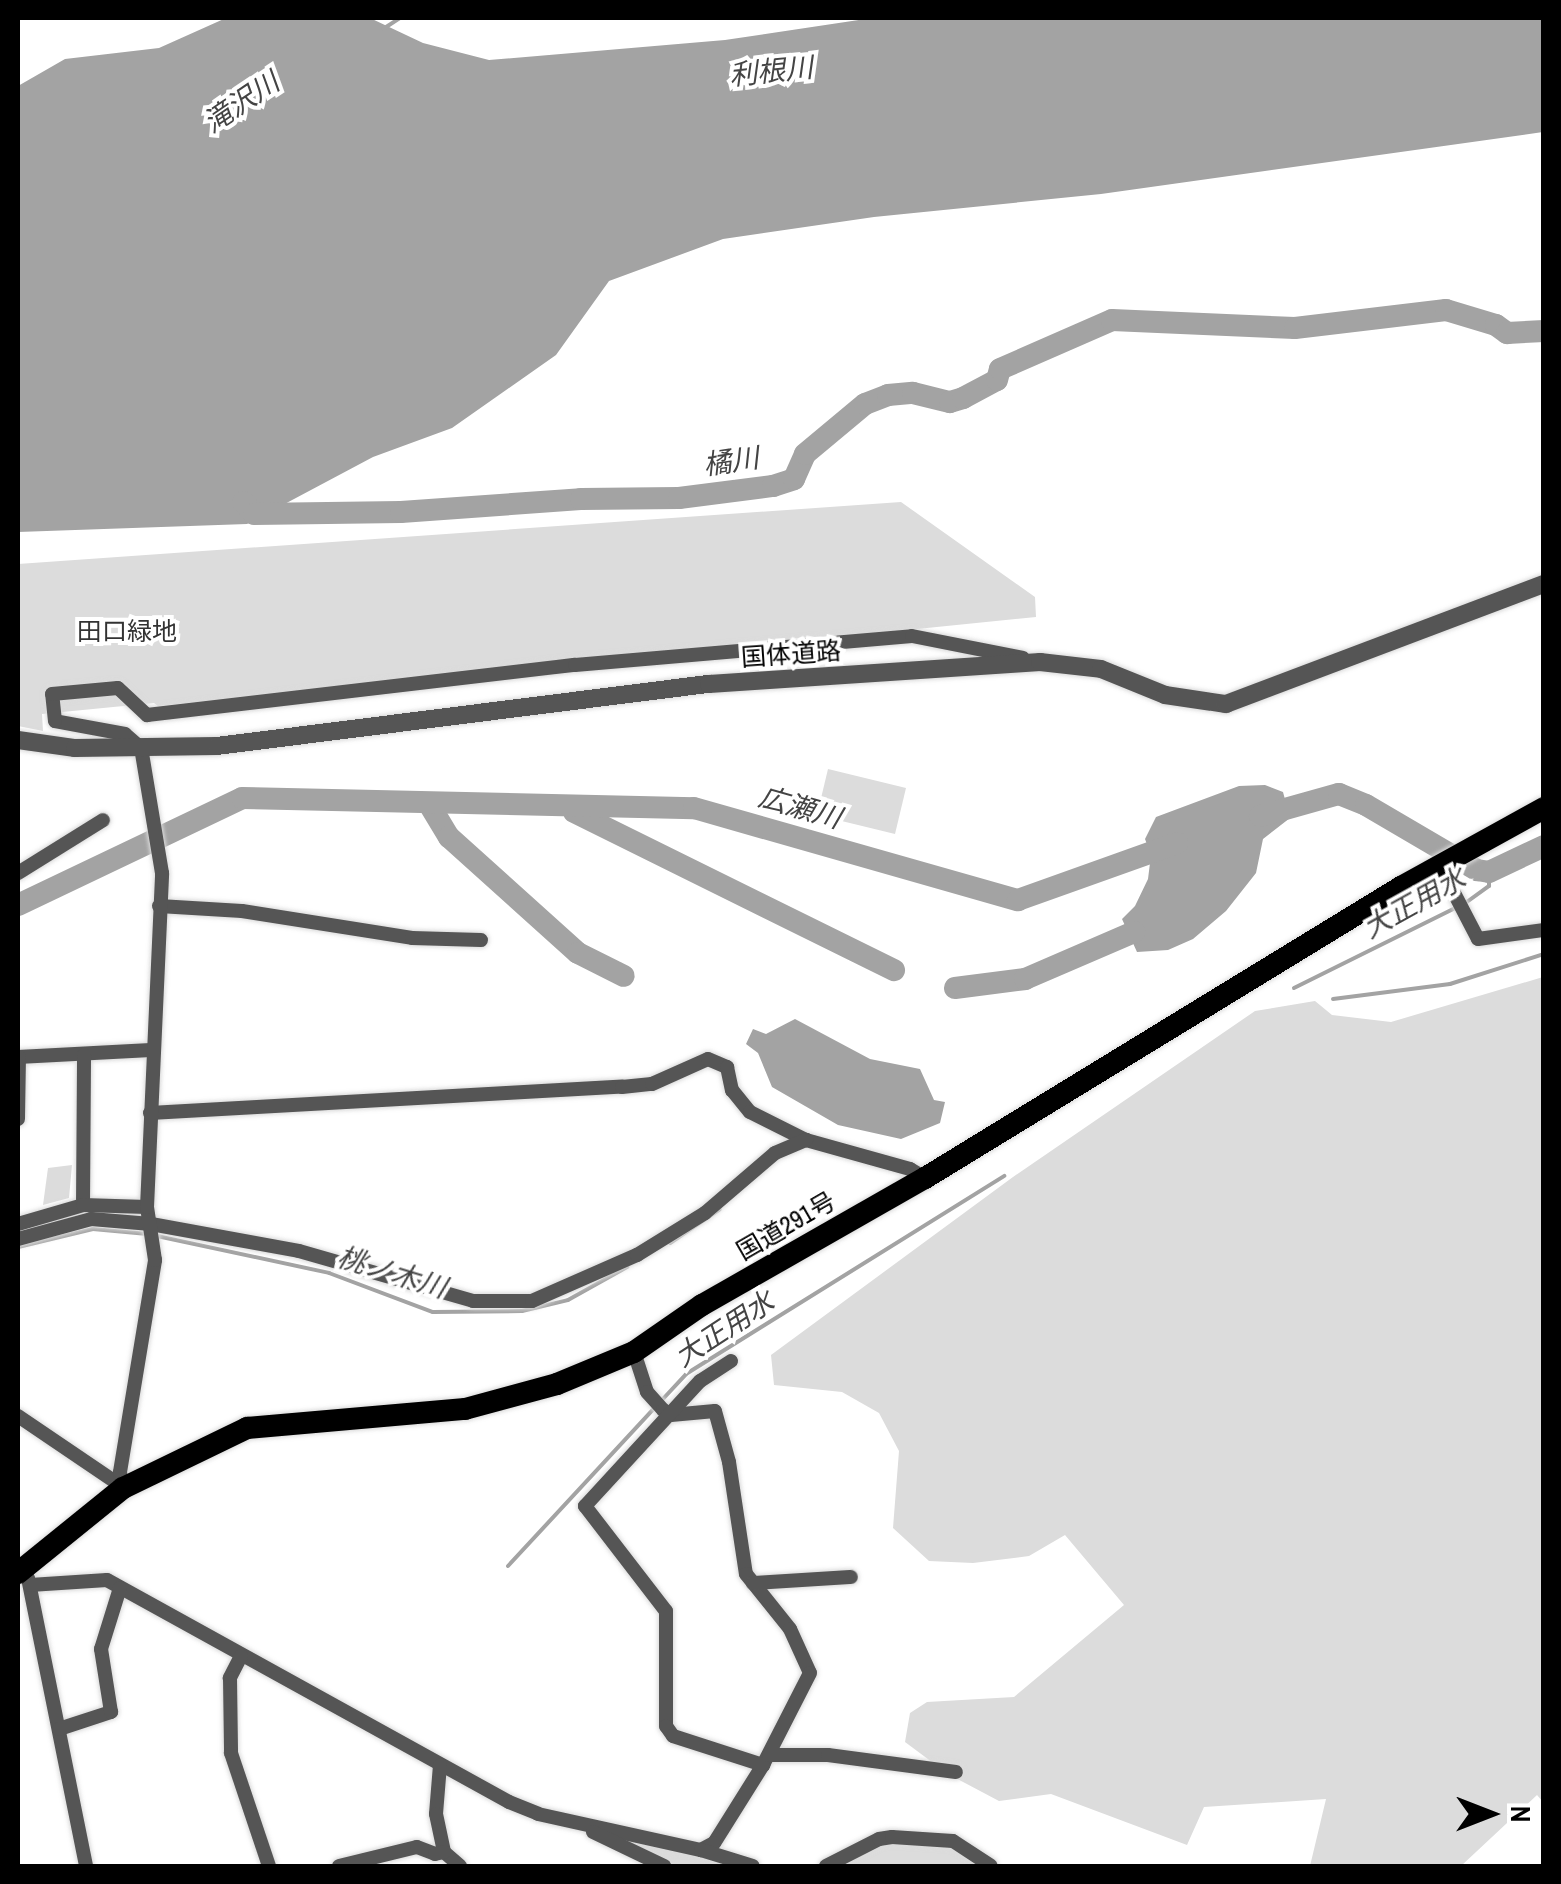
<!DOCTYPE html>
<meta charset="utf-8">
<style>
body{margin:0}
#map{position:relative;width:1561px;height:1884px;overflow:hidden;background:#fff;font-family:"Archivo Narrow","Noto Sans JP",sans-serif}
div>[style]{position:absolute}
.green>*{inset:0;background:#dcdcdc}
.water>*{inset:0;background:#a3a3a3}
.stream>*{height:4px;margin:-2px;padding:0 2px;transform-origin:2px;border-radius:2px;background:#a3a3a3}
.river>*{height:22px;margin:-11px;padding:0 11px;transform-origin:11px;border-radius:11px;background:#a3a3a3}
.roads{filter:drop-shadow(0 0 2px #dbdbdb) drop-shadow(0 0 2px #dbdbdb)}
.minor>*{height:14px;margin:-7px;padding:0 7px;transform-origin:7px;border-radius:7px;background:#555}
.tertiary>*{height:18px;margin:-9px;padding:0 9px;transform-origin:9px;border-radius:9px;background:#555}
.trunk>*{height:22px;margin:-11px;padding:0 11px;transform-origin:11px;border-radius:11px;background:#000}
span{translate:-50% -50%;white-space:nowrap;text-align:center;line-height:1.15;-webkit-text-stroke:8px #fff;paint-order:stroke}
.park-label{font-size:25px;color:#333}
.street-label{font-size:25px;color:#000}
.water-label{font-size:28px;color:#444;font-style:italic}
.frame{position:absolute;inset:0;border:20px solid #000;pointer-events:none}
.north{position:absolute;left:1441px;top:1764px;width:100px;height:100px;-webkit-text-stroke:8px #fff;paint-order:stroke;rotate:90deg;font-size:28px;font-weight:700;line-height:40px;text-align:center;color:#000}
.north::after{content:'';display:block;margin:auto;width:35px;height:45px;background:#000;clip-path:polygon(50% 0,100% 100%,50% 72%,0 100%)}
</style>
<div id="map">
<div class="green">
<i style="clip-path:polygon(901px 502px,1035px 597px,1036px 617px,158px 706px,154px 703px,42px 714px,43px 731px,18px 726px,18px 564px)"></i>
<i style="clip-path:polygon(828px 769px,906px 788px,895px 834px,817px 815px)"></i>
<i style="clip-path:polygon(1543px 977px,1543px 1802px,1537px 1795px,1461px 1866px,1310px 1866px,1326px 1799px,1204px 1807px,1187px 1845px,1051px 1794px,999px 1801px,948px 1774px,905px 1742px,910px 1713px,927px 1702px,1014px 1697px,1124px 1605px,1065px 1535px,1029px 1556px,973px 1563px,929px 1561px,893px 1528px,899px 1451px,879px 1413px,842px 1392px,774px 1385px,771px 1355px,1013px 1177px,1255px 1011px,1315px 1001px,1332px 1015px,1391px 1022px)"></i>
<i style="clip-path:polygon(72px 1165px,69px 1198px,43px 1205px,48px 1168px)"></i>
<i style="clip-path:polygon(616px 1839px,701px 1855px,740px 1866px,675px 1866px)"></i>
<i style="clip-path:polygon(884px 1843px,949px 1846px,984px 1866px,842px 1866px)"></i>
</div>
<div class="water">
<i style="clip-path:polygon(226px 18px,370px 18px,423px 43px,489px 60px,725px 40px,872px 18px,1543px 18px,1543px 132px,1101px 194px,874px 217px,723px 239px,609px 281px,556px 355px,452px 428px,373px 457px,247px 524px,18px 532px,18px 86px,65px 59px,159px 48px)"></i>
<i style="clip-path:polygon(1265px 785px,1283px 792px,1290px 818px,1263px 839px,1256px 873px,1226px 911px,1193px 939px,1168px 950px,1137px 952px,1122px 919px,1135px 906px,1148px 879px,1151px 855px,1145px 839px,1156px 817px,1239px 786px)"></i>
<i style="clip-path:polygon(795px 1019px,870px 1059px,920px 1069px,934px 1100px,945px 1102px,940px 1123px,901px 1139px,838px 1125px,772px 1087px,758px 1053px,746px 1044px,753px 1029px,766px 1034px)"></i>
</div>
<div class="stream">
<i style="left:383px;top:29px;width:20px;rotate:-33deg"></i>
<i style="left:1464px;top:904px;width:31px;rotate:-36deg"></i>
<i style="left:1489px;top:886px;width:14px;rotate:-90deg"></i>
<i style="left:1294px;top:988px;width:180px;rotate:-26.4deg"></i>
<i style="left:1333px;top:999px;width:118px;rotate:-7.3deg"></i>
<i style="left:1450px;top:984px;width:99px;rotate:-17.7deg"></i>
<i style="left:157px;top:1236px;width:176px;rotate:12.1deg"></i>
<i style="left:329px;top:1273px;width:111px;rotate:20.6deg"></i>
<i style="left:433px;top:1312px;width:89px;rotate:-0.6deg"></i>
<i style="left:522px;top:1311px;width:47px;rotate:-13.4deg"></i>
<i style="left:568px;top:1300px;width:68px;rotate:-29.2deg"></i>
<i style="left:670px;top:1243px;width:60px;rotate:-34.2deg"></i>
<i style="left:18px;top:1247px;width:77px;rotate:-13.5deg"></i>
<i style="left:93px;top:1229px;width:55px;rotate:5.2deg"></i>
<i style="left:662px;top:1400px;width:35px;rotate:-47deg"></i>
<i style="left:686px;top:1374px;width:375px;rotate:-31.9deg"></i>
<i style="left:508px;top:1566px;width:217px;rotate:-47.2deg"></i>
</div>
<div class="river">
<i style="left:243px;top:502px;width:16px;rotate:47deg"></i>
<i style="left:254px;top:514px;width:147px;rotate:-0.8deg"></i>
<i style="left:401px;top:512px;width:180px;rotate:-4.1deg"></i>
<i style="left:581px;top:499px;width:98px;rotate:-0.6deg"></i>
<i style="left:679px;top:498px;width:95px;rotate:-7.3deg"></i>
<i style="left:773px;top:486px;width:22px;rotate:-18deg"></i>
<i style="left:794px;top:479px;width:27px;rotate:-66deg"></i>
<i style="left:805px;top:454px;width:78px;rotate:-39.8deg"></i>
<i style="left:865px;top:404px;width:25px;rotate:-21deg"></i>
<i style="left:888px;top:395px;width:25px;rotate:-5deg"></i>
<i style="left:913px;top:393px;width:38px;rotate:14deg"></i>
<i style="left:950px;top:402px;width:14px;rotate:-17deg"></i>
<i style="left:963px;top:398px;width:38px;rotate:-28deg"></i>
<i style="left:997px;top:380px;width:11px;rotate:-75deg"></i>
<i style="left:1000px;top:369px;width:122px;rotate:-23.6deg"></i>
<i style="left:1112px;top:320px;width:183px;rotate:2.5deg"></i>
<i style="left:1295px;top:328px;width:152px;rotate:-6.8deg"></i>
<i style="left:1446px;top:310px;width:52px;rotate:16.7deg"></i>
<i style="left:1496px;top:325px;width:14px;rotate:36deg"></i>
<i style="left:1507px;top:333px;width:37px;rotate:-3deg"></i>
<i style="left:429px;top:804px;width:39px;rotate:59deg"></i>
<i style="left:449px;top:837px;width:173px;rotate:42deg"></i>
<i style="left:578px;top:953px;width:51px;rotate:26.6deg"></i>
<i style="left:574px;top:812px;width:357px;rotate:26.3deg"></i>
<i style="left:1260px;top:816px;width:82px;rotate:-15.6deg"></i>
<i style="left:1339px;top:794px;width:29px;rotate:22deg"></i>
<i style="left:1366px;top:805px;width:129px;rotate:30.4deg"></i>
<i style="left:1477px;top:870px;width:12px;rotate:9deg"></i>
<i style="left:1489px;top:872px;width:61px;rotate:-25.3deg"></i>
<i style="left:18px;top:905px;width:248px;rotate:-25.5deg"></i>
<i style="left:242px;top:798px;width:452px;rotate:1.3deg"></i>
<i style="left:694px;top:808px;width:337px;rotate:15.9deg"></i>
<i style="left:1018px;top:900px;width:169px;rotate:-19.7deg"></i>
<i style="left:955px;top:988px;width:71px;rotate:-7.3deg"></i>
<i style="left:1025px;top:979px;width:119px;rotate:-23.3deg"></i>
</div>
<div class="roads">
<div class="minor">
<i style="left:1440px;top:866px;width:82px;rotate:62.5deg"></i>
<i style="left:1478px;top:939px;width:67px;rotate:-7.8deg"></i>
<i style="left:18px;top:873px;width:100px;rotate:-31.9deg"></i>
<i style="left:159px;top:906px;width:83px;rotate:3.4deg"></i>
<i style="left:242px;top:911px;width:172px;rotate:9deg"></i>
<i style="left:412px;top:938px;width:69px;rotate:1.7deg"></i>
<i style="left:18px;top:1057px;width:133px;rotate:-3deg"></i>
<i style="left:150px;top:1113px;width:473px;rotate:-3.2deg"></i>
<i style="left:622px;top:1087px;width:30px;rotate:-6deg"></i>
<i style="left:652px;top:1084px;width:61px;rotate:-24.1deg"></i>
<i style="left:708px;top:1059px;width:21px;rotate:23deg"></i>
<i style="left:727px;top:1067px;width:24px;rotate:78deg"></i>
<i style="left:732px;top:1090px;width:28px;rotate:51deg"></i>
<i style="left:750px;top:1112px;width:63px;rotate:26.6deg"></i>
<i style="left:806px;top:1140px;width:108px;rotate:15.6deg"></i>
<i style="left:910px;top:1169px;width:17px;rotate:31deg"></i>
<i style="left:18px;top:1119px;width:62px;rotate:-89.1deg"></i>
<i style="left:83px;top:1205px;width:150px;rotate:-89.6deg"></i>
<i style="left:18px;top:1224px;width:68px;rotate:-16.3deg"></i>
<i style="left:83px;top:1205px;width:64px;rotate:1.8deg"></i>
<i style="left:18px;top:1239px;width:76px;rotate:-15.3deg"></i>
<i style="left:91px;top:1219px;width:60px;rotate:4.8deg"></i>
<i style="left:151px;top:1224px;width:150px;rotate:10.3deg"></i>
<i style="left:299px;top:1251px;width:181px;rotate:16deg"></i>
<i style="left:473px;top:1301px;width:59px"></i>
<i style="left:532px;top:1301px;width:115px;rotate:-23.7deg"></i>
<i style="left:637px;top:1255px;width:80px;rotate:-31.7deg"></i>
<i style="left:705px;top:1213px;width:92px;rotate:-40.6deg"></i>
<i style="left:775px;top:1153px;width:34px;rotate:-23deg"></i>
<i style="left:634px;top:1352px;width:42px;rotate:72deg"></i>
<i style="left:647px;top:1392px;width:24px;rotate:48deg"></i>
<i style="left:663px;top:1410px;width:9px;rotate:32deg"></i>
<i style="left:671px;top:1415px;width:44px;rotate:-5.2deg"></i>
<i style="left:715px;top:1411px;width:53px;rotate:74.6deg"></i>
<i style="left:729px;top:1462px;width:113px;rotate:81.4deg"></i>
<i style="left:746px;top:1574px;width:70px;rotate:51.3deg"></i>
<i style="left:790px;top:1629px;width:48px;rotate:65.6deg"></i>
<i style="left:810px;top:1673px;width:103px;rotate:117.1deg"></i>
<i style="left:763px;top:1765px;width:92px;rotate:122.1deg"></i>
<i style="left:714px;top:1843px;width:15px;rotate:152deg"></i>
<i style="left:731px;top:1361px;width:37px;rotate:147deg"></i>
<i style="left:700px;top:1381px;width:170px;rotate:132.6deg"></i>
<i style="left:585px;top:1506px;width:133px;rotate:52.4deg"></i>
<i style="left:666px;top:1611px;width:115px;rotate:90deg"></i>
<i style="left:666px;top:1726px;width:12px;rotate:55deg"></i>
<i style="left:673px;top:1736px;width:95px;rotate:17.9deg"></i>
<i style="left:18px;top:1416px;width:127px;rotate:34.1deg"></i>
<i style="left:123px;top:1488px;width:16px;rotate:-101deg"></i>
<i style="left:120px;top:1472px;width:215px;rotate:-80.6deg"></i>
<i style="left:155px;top:1260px;width:54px;rotate:-98.6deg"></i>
<i style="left:147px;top:1207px;width:334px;rotate:-87.4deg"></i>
<i style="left:162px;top:873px;width:127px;rotate:-99.5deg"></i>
<i style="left:141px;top:748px;width:21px;rotate:-139deg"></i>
<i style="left:125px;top:734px;width:71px;rotate:-169.5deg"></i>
<i style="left:55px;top:721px;width:27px;rotate:-96deg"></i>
<i style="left:52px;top:694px;width:66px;rotate:-5.2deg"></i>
<i style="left:118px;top:688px;width:40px;rotate:43deg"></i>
<i style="left:147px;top:715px;width:431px;rotate:-6.7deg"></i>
<i style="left:575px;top:665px;width:338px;rotate:-4.9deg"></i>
<i style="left:912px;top:636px;width:113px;rotate:11.2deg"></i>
<i style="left:28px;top:1578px;width:294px;rotate:78.6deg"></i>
<i style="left:753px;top:1583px;width:98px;rotate:-3.5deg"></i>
<i style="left:30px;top:1585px;width:77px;rotate:-3.7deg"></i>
<i style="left:107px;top:1580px;width:459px;rotate:28.9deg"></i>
<i style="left:509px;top:1802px;width:31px;rotate:22deg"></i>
<i style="left:538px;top:1814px;width:167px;rotate:12.5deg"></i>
<i style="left:701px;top:1850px;width:54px;rotate:17.1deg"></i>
<i style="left:241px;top:1656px;width:25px;rotate:117deg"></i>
<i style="left:230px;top:1678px;width:75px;rotate:89.2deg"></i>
<i style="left:231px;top:1753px;width:119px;rotate:71.4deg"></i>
<i style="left:59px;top:1729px;width:55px;rotate:-18.1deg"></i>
<i style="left:111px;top:1712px;width:64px;rotate:-99deg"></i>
<i style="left:101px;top:1649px;width:64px;rotate:-72.7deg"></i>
<i style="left:769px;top:1755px;width:59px"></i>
<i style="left:828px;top:1755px;width:129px;rotate:7.6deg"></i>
<i style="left:440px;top:1765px;width:49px;rotate:94.7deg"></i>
<i style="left:436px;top:1814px;width:39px;rotate:78deg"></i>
<i style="left:444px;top:1852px;width:21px;rotate:41deg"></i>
<i style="left:593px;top:1832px;width:79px;rotate:25.6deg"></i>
<i style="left:339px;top:1866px;width:80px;rotate:-13.7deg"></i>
<i style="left:417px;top:1847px;width:19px;rotate:21deg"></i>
<i style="left:435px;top:1854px;width:9px;rotate:-13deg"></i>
<i style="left:826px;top:1866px;width:59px;rotate:-27deg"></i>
<i style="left:879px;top:1839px;width:13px;rotate:-9deg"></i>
<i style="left:892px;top:1837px;width:61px;rotate:3.8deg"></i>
<i style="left:953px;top:1841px;width:45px;rotate:33.3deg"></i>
</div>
<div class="tertiary">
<i style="left:18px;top:740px;width:58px;rotate:8deg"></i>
<i style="left:75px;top:748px;width:142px;rotate:-0.8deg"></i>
<i style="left:217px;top:746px;width:496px;rotate:-7.2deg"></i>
<i style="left:709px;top:684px;width:332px;rotate:-3.8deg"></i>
<i style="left:1040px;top:662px;width:61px;rotate:6.5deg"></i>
<i style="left:1101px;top:669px;width:69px;rotate:22.1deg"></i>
<i style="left:1165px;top:695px;width:62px;rotate:8.4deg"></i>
<i style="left:1226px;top:704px;width:340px;rotate:-20.7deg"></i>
</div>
<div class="trunk">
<i style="left:18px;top:1573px;width:135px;rotate:-39deg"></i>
<i style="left:123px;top:1488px;width:138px;rotate:-25.8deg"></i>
<i style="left:247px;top:1428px;width:219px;rotate:-5deg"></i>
<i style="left:465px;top:1409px;width:95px;rotate:-15.2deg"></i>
<i style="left:557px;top:1384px;width:83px;rotate:-22.6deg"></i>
<i style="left:634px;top:1352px;width:83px;rotate:-34.7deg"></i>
<i style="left:702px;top:1305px;width:257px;rotate:-29.7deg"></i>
<i style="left:925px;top:1178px;width:558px;rotate:-31.44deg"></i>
<i style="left:1401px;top:887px;width:163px;rotate:-28.9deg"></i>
</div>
</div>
<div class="park-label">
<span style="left:127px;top:631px">田口緑地</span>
</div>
<div class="street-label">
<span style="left:791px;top:654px;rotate:-4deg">国体道路</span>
<span style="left:786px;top:1226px;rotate:-30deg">国道291号</span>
</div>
<div class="water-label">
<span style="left:771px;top:71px;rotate:-6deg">利根川</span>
<span style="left:241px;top:102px;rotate:-34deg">滝沢川</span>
<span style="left:731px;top:461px;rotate:-8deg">橘川</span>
<span style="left:800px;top:807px;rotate:16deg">広瀬川</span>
<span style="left:1414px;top:903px;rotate:-29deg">大正用水</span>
<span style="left:392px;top:1272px;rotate:17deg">桃ノ木川</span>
<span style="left:724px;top:1329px;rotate:-33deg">大正用水</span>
</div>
<div class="frame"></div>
<div class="north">N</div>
</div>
